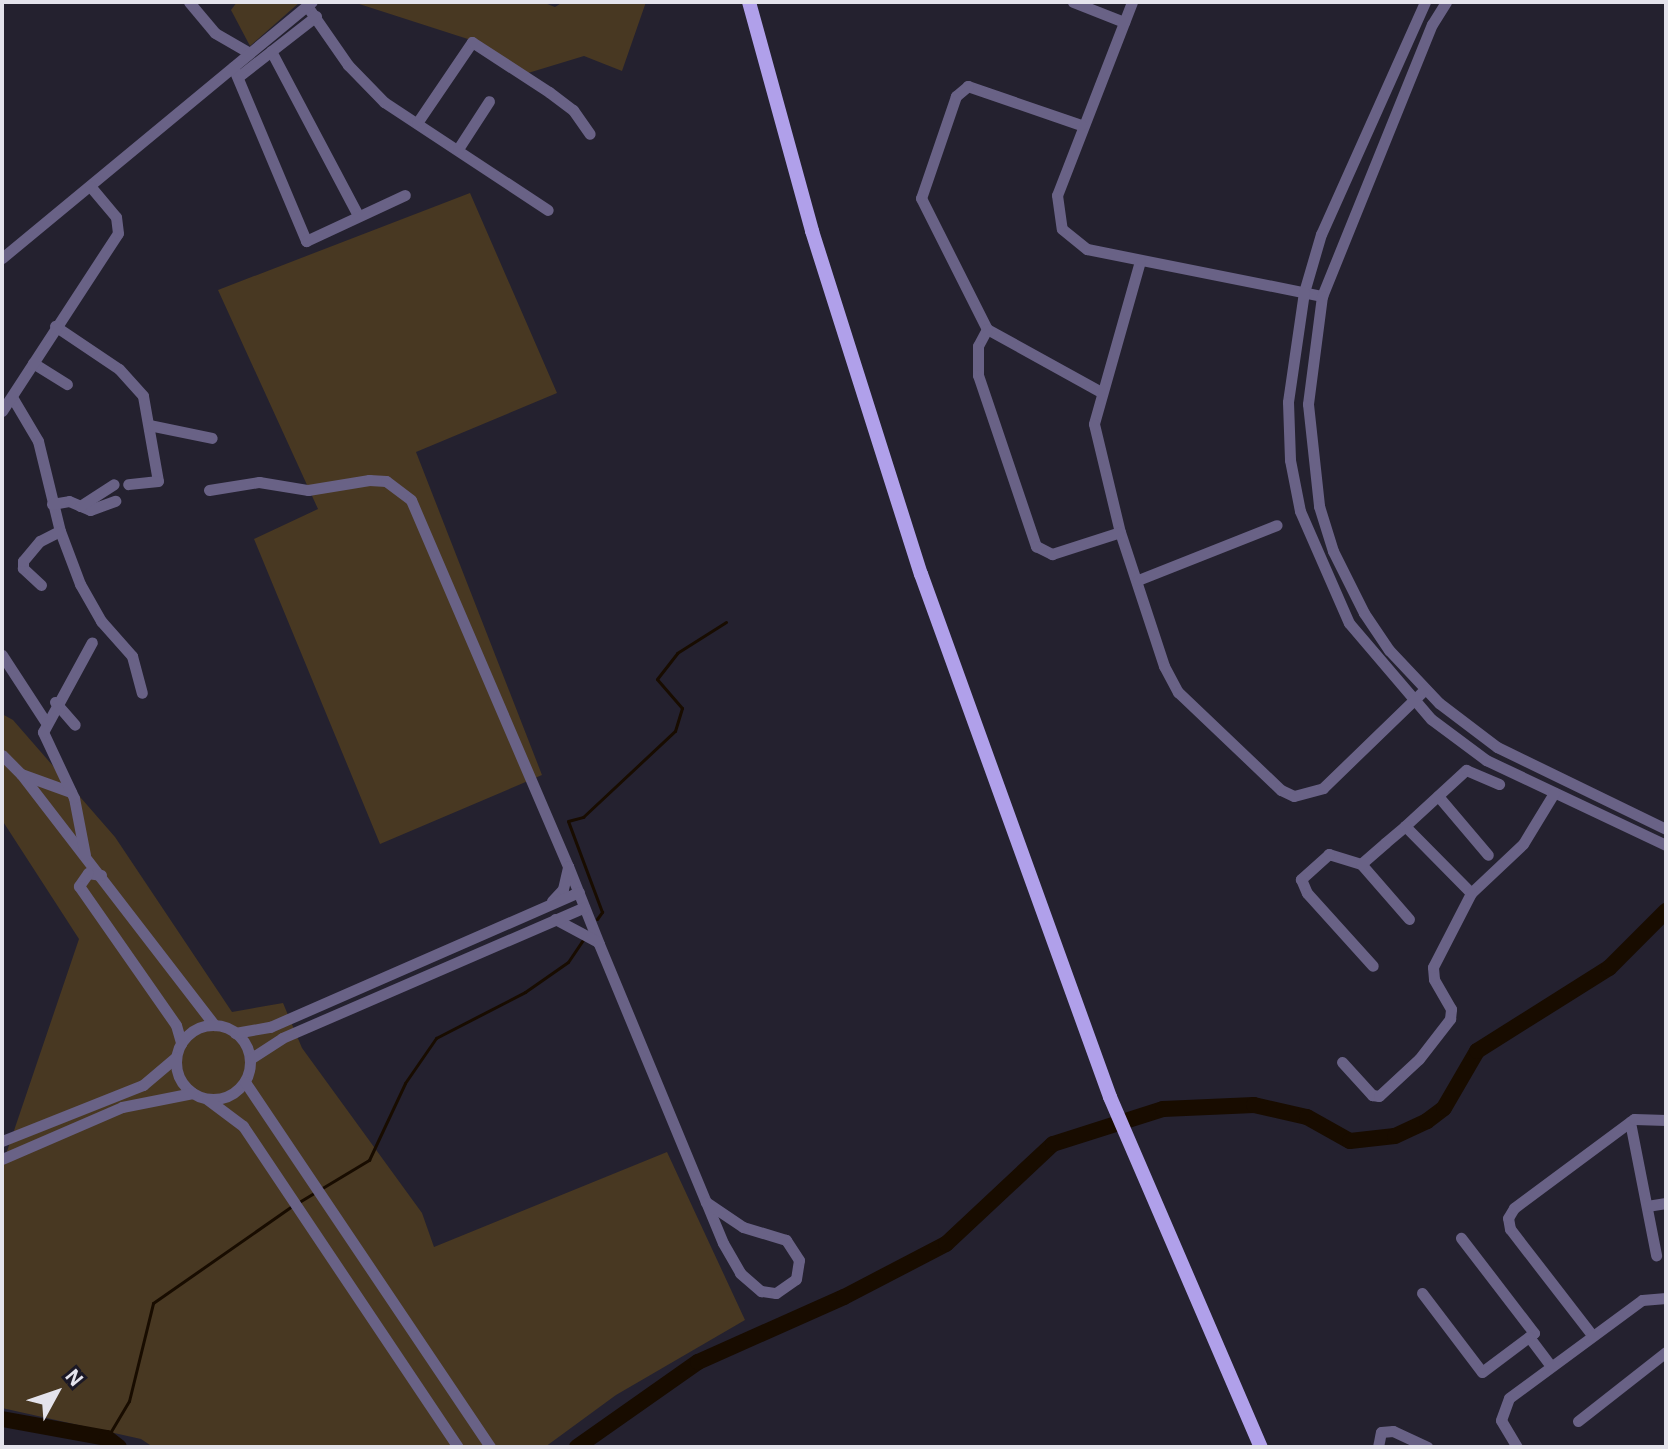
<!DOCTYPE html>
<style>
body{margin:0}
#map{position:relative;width:1668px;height:1449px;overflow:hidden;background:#24212f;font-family:"Alegreya Sans",sans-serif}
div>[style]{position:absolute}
.green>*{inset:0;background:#483822}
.stream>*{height:3px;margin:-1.5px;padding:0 1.5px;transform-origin:1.5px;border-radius:1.5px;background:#180c00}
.river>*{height:16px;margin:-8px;padding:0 8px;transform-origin:8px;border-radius:8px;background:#180c00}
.minor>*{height:11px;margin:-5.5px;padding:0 5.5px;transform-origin:5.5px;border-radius:5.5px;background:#696286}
.minor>.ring{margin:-5.5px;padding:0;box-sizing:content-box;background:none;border:11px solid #696286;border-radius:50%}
.major>*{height:14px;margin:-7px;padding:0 7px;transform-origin:7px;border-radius:7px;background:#b0a0ea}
span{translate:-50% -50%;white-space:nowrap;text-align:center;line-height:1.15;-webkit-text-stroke:6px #1b1825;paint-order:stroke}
.frame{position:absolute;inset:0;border:4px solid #e4e3ec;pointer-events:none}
.north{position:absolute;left:16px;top:1353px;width:80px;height:80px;-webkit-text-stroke:6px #1b1825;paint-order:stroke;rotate:50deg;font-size:22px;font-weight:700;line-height:32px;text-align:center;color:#e4e3ec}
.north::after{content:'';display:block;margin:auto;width:28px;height:36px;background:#e4e3ec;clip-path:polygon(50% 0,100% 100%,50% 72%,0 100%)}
</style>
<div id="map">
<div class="green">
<i style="clip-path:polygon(237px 2px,300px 2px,250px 46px,231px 10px)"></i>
<i style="clip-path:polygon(353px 2px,542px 2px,555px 7px,563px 2px,646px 2px,622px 71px,584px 56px,528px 73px,474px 41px)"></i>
<i style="clip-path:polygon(470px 193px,557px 393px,416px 452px,542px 775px,380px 844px,254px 539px,318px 509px,218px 290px)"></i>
<i style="clip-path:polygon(2px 714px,13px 720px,115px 837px,232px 1012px,283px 1003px,302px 1048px,422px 1213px,434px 1247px,667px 1152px,745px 1320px,616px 1395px,545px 1447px,153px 1447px,141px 1439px,2px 1408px,2px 1166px,79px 939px,2px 820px)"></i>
</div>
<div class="stream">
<i style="left:597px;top:919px;width:9px;rotate:-54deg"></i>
<i style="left:602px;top:912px;width:97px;rotate:-110.5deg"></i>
<i style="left:568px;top:821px;width:16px;rotate:-15deg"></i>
<i style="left:583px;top:817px;width:126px;rotate:-43.1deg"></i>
<i style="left:675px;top:731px;width:24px;rotate:-73deg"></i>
<i style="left:682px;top:708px;width:38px;rotate:-131deg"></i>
<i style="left:657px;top:679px;width:33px;rotate:-52deg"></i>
<i style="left:677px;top:653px;width:58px;rotate:-32.3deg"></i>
<i style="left:299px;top:1202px;width:82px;rotate:-31deg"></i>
<i style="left:369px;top:1160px;width:85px;rotate:-64.9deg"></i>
<i style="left:405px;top:1083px;width:55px;rotate:-55.4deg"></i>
<i style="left:436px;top:1038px;width:100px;rotate:-27.3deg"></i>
<i style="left:525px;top:992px;width:52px;rotate:-34.9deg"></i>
<i style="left:568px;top:962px;width:30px;rotate:-56deg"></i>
<i style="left:107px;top:1438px;width:43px;rotate:-59.3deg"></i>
<i style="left:129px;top:1401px;width:101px;rotate:-76.2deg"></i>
<i style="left:153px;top:1303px;width:169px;rotate:-34.9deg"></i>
</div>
<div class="river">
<i style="left:2px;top:1419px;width:107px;rotate:10.3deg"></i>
<i style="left:107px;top:1438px;width:15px;rotate:37deg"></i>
<i style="left:577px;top:1447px;width:148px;rotate:-35.1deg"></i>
<i style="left:698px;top:1362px;width:160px;rotate:-24deg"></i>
<i style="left:844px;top:1297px;width:115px;rotate:-27.5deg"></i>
<i style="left:946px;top:1244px;width:146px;rotate:-43.1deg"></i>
<i style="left:1053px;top:1144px;width:115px;rotate:-17.7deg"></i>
<i style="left:1163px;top:1109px;width:91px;rotate:-2.5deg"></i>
<i style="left:1254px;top:1105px;width:54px;rotate:12.8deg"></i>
<i style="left:1307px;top:1117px;width:49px;rotate:29.2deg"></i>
<i style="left:1350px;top:1141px;width:45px;rotate:-6.3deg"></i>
<i style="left:1395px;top:1136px;width:35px;rotate:-25deg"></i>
<i style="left:1427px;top:1121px;width:21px;rotate:-37deg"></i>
<i style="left:1444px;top:1108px;width:66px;rotate:-59.9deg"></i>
<i style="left:1477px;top:1051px;width:156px;rotate:-32.2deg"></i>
<i style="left:1609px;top:968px;width:81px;rotate:-45deg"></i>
</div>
<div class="minor">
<i style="left:189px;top:2px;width:40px;rotate:50deg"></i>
<i style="left:215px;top:33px;width:39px;rotate:30deg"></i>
<i style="left:1073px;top:2px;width:55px;rotate:21.4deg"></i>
<i style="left:1132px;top:2px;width:207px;rotate:111.2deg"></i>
<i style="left:1057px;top:195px;width:34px;rotate:82deg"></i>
<i style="left:1062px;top:229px;width:32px;rotate:39deg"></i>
<i style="left:1087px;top:249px;width:240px;rotate:11.3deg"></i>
<i style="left:1425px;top:2px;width:254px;rotate:114.1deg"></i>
<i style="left:1321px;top:234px;width:60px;rotate:106.3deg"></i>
<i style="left:1304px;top:292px;width:111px;rotate:98.3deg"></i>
<i style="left:1288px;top:402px;width:58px;rotate:88deg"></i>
<i style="left:1290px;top:460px;width:52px;rotate:78.9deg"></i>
<i style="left:1300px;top:511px;width:122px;rotate:66.4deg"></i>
<i style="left:1349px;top:623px;width:126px;rotate:49.5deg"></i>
<i style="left:1431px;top:719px;width:69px;rotate:36.7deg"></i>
<i style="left:1486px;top:760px;width:199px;rotate:25.3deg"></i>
<i style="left:1446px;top:2px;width:26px;rotate:122deg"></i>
<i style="left:1432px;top:24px;width:293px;rotate:112deg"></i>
<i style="left:1322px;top:296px;width:109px;rotate:97.4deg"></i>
<i style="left:1308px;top:404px;width:103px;rotate:83.8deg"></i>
<i style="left:1319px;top:506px;width:47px;rotate:72.7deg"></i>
<i style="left:1333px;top:551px;width:69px;rotate:63.4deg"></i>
<i style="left:1364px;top:613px;width:45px;rotate:56deg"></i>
<i style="left:1389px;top:650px;width:73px;rotate:46.7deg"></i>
<i style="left:1439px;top:703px;width:73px;rotate:37.2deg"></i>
<i style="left:1497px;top:747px;width:188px;rotate:25.9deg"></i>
<i style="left:307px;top:6px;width:72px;rotate:55.2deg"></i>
<i style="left:348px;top:65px;width:52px;rotate:45.8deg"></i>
<i style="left:384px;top:102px;width:196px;rotate:33.4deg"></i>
<i style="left:271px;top:51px;width:186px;rotate:62.1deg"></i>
<i style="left:233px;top:67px;width:189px;rotate:67.2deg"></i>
<i style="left:306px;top:241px;width:109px;rotate:-24.9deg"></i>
<i style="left:238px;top:77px;width:99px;rotate:-38deg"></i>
<i style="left:417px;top:123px;width:98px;rotate:-55.8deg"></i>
<i style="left:472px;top:42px;width:92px;rotate:33deg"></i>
<i style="left:549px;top:92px;width:30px;rotate:37deg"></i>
<i style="left:573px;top:110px;width:29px;rotate:55deg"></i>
<i style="left:1081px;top:125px;width:120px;rotate:-161deg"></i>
<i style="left:968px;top:86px;width:16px;rotate:140deg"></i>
<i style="left:956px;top:96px;width:108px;rotate:108.9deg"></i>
<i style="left:921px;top:198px;width:147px;rotate:63.3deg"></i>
<i style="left:987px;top:329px;width:130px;rotate:28.9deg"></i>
<i style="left:458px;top:149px;width:57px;rotate:-57.1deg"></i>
<i style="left:2px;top:258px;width:402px;rotate:-39.6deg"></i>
<i style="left:1140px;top:261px;width:169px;rotate:105.8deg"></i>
<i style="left:1094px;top:424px;width:111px;rotate:76.5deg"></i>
<i style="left:1120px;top:532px;width:141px;rotate:71.8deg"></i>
<i style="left:1164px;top:666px;width:30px;rotate:62deg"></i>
<i style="left:1178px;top:692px;width:142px;rotate:43.6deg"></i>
<i style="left:1281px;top:790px;width:14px;rotate:25deg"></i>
<i style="left:1294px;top:796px;width:30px;rotate:-15deg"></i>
<i style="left:1323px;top:788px;width:142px;rotate:-44.1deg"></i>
<i style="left:55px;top:326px;width:77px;rotate:33.9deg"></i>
<i style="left:119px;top:369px;width:36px;rotate:48deg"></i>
<i style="left:143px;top:396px;width:86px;rotate:80deg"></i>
<i style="left:158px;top:481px;width:30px;rotate:174deg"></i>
<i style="left:987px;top:329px;width:19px;rotate:118deg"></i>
<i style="left:978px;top:346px;width:29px;rotate:90deg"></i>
<i style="left:978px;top:375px;width:181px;rotate:71.3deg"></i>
<i style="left:1036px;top:546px;width:18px;rotate:27deg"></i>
<i style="left:1052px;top:554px;width:71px;rotate:-17.9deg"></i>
<i style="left:33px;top:363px;width:40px;rotate:32deg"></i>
<i style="left:12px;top:397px;width:51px;rotate:59.4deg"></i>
<i style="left:38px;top:441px;width:93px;rotate:76.3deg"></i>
<i style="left:60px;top:531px;width:57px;rotate:69.3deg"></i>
<i style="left:80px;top:584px;width:43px;rotate:60.4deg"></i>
<i style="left:101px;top:621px;width:47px;rotate:48.5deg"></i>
<i style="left:132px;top:656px;width:38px;rotate:75deg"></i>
<i style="left:2px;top:411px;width:212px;rotate:-56.9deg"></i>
<i style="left:118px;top:233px;width:16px;rotate:-97deg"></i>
<i style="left:116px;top:217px;width:40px;rotate:-130deg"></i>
<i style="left:149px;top:425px;width:64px;rotate:11.7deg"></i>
<i style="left:209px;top:490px;width:51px;rotate:-9.1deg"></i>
<i style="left:259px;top:482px;width:50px;rotate:9.3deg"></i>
<i style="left:308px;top:490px;width:62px;rotate:-9.3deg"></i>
<i style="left:369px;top:480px;width:17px;rotate:3deg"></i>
<i style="left:386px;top:481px;width:31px;rotate:37deg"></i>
<i style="left:411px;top:500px;width:398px;rotate:66.8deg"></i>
<i style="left:568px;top:866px;width:84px;rotate:68.3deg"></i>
<i style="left:599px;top:944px;width:279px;rotate:67.5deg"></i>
<i style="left:706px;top:1202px;width:44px;rotate:67.5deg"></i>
<i style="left:723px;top:1243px;width:34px;rotate:60deg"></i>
<i style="left:740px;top:1273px;width:28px;rotate:41deg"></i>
<i style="left:761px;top:1291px;width:15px;rotate:8deg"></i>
<i style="left:776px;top:1293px;width:24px;rotate:-35deg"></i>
<i style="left:796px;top:1279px;width:19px;rotate:-81deg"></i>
<i style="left:799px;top:1260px;width:24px;rotate:-123deg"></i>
<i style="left:786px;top:1240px;width:45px;rotate:-163.2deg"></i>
<i style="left:743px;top:1227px;width:45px;rotate:-146deg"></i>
<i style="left:52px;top:504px;width:17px;rotate:-10deg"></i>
<i style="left:69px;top:501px;width:23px;rotate:23deg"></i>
<i style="left:90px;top:510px;width:27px;rotate:-20deg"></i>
<i style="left:80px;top:506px;width:40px;rotate:-32.9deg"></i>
<i style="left:1138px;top:580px;width:149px;rotate:-21.6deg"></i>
<i style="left:41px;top:585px;width:25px;rotate:-137deg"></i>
<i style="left:23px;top:568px;width:7px;rotate:-90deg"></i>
<i style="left:23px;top:561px;width:26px;rotate:-50deg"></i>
<i style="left:40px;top:541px;width:22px;rotate:-27deg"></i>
<i style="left:2px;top:655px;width:79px;rotate:56.9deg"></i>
<i style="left:55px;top:702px;width:30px;rotate:49deg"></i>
<i style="left:2px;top:755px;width:27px;rotate:45deg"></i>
<i style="left:21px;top:774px;width:53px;rotate:19.8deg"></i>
<i style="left:21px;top:774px;width:317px;rotate:52.4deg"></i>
<i style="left:1438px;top:796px;width:77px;rotate:49.7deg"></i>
<i style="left:1405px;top:826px;width:83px;rotate:-42.6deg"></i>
<i style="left:1466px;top:770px;width:36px;rotate:23deg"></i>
<i style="left:85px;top:855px;width:58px;rotate:-100.9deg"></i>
<i style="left:74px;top:798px;width:73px;rotate:-115.2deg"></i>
<i style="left:43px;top:732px;width:102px;rotate:-61.4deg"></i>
<i style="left:1361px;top:864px;width:34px;rotate:-163deg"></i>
<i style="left:1329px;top:854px;width:38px;rotate:138deg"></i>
<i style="left:1301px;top:879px;width:15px;rotate:67deg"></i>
<i style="left:1307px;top:893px;width:98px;rotate:47.9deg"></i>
<i style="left:101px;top:875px;width:13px;rotate:-171deg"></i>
<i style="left:88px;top:873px;width:16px;rotate:125deg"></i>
<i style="left:79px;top:886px;width:169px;rotate:55.1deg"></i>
<i style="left:176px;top:1025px;width:19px;rotate:74deg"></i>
<i style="left:552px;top:901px;width:16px;rotate:-47deg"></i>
<i style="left:563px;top:889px;width:23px;rotate:-77deg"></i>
<i style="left:555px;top:919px;width:47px;rotate:28.2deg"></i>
<i style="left:1409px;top:919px;width:73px;rotate:-131.1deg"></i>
<i style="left:1361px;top:864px;width:32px;rotate:-41deg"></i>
<i style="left:1385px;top:843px;width:26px;rotate:-40deg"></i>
<i style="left:1405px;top:826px;width:94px;rotate:45.4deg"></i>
<i style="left:1471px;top:893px;width:71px;rotate:-43.3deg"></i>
<i style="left:1523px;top:844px;width:60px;rotate:-58.7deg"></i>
<i class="ring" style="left:176px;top:1025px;width:63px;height:63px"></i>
<i style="left:235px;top:1033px;width:36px;rotate:-10deg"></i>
<i style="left:270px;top:1027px;width:337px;rotate:-23.6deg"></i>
<i style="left:250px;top:1059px;width:38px;rotate:-33deg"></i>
<i style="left:282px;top:1038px;width:329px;rotate:-23.4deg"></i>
<i style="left:1342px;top:1062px;width:45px;rotate:47.7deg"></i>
<i style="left:1372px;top:1095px;width:7px;rotate:8deg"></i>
<i style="left:1379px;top:1096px;width:54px;rotate:-42.8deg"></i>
<i style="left:1419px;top:1059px;width:51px;rotate:-52.2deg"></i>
<i style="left:1450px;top:1019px;width:10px;rotate:-84deg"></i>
<i style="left:1451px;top:1009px;width:34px;rotate:-120deg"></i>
<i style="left:1434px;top:979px;width:12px;rotate:-95deg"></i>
<i style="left:1433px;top:967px;width:83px;rotate:-62.8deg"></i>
<i style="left:245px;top:1082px;width:440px;rotate:56.1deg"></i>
<i style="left:207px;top:1099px;width:45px;rotate:36.9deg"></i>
<i style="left:243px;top:1126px;width:386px;rotate:56.2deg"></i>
<i style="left:1630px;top:1122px;width:136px;rotate:78.9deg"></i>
<i style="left:2px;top:1141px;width:152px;rotate:-21.7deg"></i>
<i style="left:143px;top:1085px;width:43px;rotate:-40.3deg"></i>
<i style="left:2px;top:1159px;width:131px;rotate:-23.4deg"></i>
<i style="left:122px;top:1107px;width:72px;rotate:-11.2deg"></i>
<i style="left:1647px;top:1206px;width:19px;rotate:-9deg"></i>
<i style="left:1422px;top:1293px;width:99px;rotate:52.8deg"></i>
<i style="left:1482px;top:1372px;width:65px;rotate:-36.9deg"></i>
<i style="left:1534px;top:1333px;width:120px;rotate:-127.5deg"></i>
<i style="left:1592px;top:1335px;width:134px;rotate:-127.7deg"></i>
<i style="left:1510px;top:1229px;width:11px;rotate:-100deg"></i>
<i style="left:1508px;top:1218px;width:12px;rotate:-59deg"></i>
<i style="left:1514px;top:1208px;width:149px;rotate:-36.6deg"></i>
<i style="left:1634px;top:1119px;width:32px;rotate:2deg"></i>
<i style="left:1529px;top:1337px;width:36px;rotate:53deg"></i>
<i style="left:1578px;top:1421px;width:112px;rotate:-38.1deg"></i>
<i style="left:1378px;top:1447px;width:15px;rotate:-79deg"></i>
<i style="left:1381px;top:1432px;width:12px;rotate:-5deg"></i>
<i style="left:1393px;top:1431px;width:38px;rotate:25deg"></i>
<i style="left:1517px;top:1447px;width:31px;rotate:-121deg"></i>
<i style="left:1501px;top:1420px;width:23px;rotate:-70deg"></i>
<i style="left:1509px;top:1398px;width:165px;rotate:-36.4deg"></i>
<i style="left:1642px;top:1300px;width:24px;rotate:-5deg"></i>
</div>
<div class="major">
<i style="left:749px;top:2px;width:238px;rotate:74.6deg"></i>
<i style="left:812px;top:231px;width:360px;rotate:72.4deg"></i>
<i style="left:921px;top:574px;width:556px;rotate:70.13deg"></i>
<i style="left:1110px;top:1097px;width:381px;rotate:66.7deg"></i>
</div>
<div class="frame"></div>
<div class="north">N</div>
</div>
